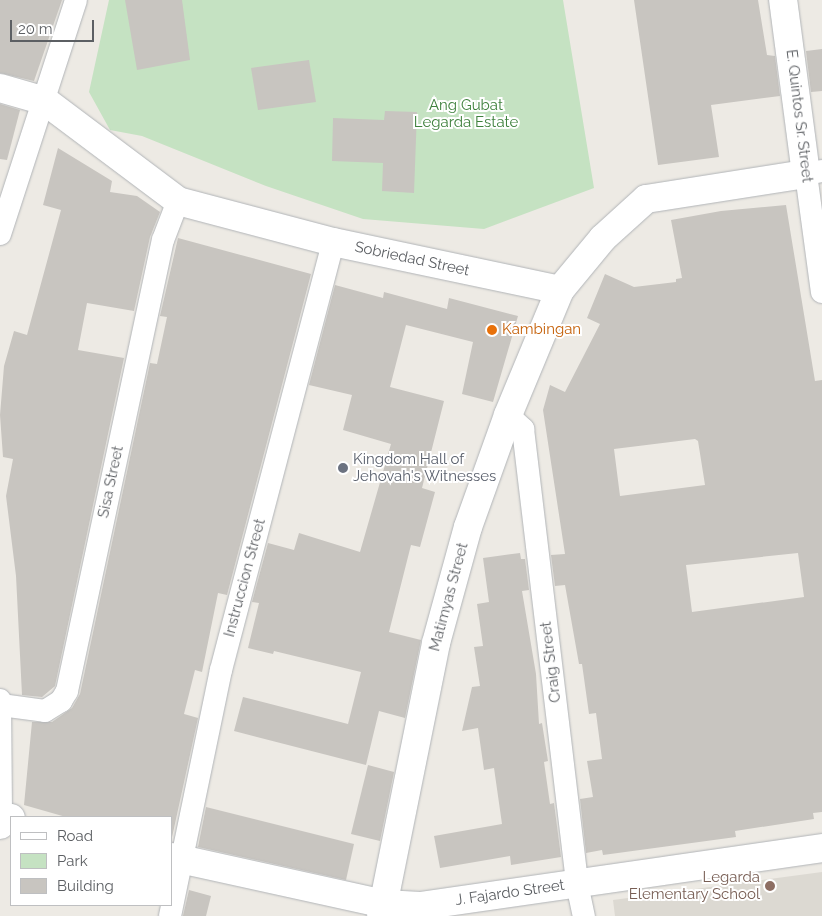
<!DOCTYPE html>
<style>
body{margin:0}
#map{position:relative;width:822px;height:916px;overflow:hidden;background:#edeae4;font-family:Raleway,sans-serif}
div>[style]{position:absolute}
.education>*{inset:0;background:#dcd9d2}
.green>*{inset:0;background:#c5e2c2}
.building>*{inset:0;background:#c8c5c0}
.roads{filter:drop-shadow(0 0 1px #b1b4b7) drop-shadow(0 0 1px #b1b4b7)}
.street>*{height:22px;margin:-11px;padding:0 11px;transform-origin:11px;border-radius:11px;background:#fff}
.secondary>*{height:28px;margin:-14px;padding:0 14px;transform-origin:14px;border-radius:14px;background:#fff}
.dots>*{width:14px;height:14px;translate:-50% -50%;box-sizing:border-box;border:2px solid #fff;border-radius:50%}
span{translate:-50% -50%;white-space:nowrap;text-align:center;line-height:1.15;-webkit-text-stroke:4px #fff;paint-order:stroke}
.park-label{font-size:15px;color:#3f813d}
.street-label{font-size:15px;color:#5c5f63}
.food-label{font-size:15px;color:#c56008}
.left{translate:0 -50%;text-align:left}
.worship-label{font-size:15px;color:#5b616d}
.education-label{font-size:15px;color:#785e54}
.right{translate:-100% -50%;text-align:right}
.legend{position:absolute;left:10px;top:816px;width:162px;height:90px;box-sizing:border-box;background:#fff;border:1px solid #bebfc1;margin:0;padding:6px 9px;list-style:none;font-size:15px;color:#5c5f63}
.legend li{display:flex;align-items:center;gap:10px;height:25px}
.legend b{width:25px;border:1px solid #bebfc1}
.scale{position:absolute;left:10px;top:20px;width:84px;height:22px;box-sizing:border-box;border:2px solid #5c5f63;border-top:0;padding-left:6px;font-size:15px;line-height:18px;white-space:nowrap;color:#5c5f63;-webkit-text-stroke:4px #fff;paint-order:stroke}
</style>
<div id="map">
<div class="education">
<i style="clip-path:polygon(822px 872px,822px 916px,615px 916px,613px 900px)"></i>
</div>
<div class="green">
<i style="clip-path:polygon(109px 0,563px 0,594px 188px,484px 229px,363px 219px,266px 186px,142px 136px,110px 130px,89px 92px)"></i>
</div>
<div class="building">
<i style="clip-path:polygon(0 0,62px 0,34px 81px,0 73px)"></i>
<i style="clip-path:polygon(125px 0,182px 0,190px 60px,137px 70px)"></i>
<i style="clip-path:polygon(634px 0,758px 0,767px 55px,775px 56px,780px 96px,711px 105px,719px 157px,658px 165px)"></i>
<i style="clip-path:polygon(822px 49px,822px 91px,811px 92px,806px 51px)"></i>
<i style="clip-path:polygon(309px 60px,316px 102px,258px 110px,251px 68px)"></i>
<i style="clip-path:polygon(0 104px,20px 110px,7px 160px,0 159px)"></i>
<i style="clip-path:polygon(385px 111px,417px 112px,414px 193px,382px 191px,383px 163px,332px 161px,333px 118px,384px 120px)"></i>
<i style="clip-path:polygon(58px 148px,112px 181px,110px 192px,137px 196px,160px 212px,150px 237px,134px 311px,87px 303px,78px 350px,124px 358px,55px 686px,42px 697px,22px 695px,16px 576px,6px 496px,13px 459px,3px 457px,0 415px,4px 366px,14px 331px,27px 335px,61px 210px,43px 205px)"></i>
<i style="clip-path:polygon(evenodd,786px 205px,815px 381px,822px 380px,822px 812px,813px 813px,814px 819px,735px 831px,736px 837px,603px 855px,602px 850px,586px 853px,580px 799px,593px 797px,587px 761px,602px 759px,596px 713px,589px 714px,582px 664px,579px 664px,565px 585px,555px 586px,551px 555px,565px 554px,543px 410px,550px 385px,565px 392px,600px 324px,587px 318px,605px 274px,634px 287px,676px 282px,676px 279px,682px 278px,671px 220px,721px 211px,786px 205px,695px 439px,698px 441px,705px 485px,620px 496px,614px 449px,695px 439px,786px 205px,798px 553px,804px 597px,692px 612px,686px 565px,798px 553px)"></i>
<i style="clip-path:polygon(178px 238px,311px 274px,227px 595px,218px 593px,202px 672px,195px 670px,184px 714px,198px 718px,171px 842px,171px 817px,66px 817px,24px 805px,32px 722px,52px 722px,72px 708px,80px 694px,150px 363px,157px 364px,167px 317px,160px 316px)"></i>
<i style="clip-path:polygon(335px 285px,383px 298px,384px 292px,447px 309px,449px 298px,518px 316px,493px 402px,462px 394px,473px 342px,406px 325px,390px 387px,444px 401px,422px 488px,435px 492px,420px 547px,411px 545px,389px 632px,421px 640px,405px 718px,379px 711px,366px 765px,234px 731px,243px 697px,348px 724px,361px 672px,274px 651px,273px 654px,248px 648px,259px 603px,252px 602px,268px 543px,294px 550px,299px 533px,360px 552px,391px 444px,343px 430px,352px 395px,309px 385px)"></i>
<i style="clip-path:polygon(520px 553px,521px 559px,525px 559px,529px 590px,522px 591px,536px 674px,539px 724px,542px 723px,548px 761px,544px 762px,550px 804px,554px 803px,561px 857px,511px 865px,510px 856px,440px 868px,434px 836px,502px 824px,494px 768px,484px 770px,478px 728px,462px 731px,472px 687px,480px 686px,474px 647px,483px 646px,477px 604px,489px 602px,483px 558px)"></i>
<i style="clip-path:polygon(368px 765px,394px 772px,380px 841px,351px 834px)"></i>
<i style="clip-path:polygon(206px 807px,354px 844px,346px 880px,198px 847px)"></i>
<i style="clip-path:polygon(189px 890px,211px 896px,206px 916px,183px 916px)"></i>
</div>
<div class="roads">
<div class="street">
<i style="left:822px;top:171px;width:16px;rotate:169deg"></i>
<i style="left:806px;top:174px;width:119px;rotate:82.3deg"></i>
<i style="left:0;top:234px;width:246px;rotate:-72deg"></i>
<i style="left:508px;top:415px;width:21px;rotate:43deg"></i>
<i style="left:523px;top:429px;width:458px;rotate:83.2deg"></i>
<i style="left:577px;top:884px;width:33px;rotate:78deg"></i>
<i style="left:0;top:700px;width:116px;rotate:89.5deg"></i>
<i style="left:1px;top:705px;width:44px;rotate:7.8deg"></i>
<i style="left:45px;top:711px;width:19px;rotate:-32deg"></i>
<i style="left:61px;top:701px;width:12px;rotate:-59deg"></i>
<i style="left:67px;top:691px;width:461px;rotate:-78deg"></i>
<i style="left:163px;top:240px;width:42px;rotate:-69deg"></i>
<i style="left:170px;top:916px;width:251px;rotate:-78.3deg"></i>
<i style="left:221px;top:670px;width:442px;rotate:-75.3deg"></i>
</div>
<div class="secondary">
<i style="left:0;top:88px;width:47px;rotate:16.1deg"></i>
<i style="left:45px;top:101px;width:166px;rotate:36.9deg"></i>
<i style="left:178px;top:201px;width:160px;rotate:14.8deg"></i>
<i style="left:333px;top:242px;width:232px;rotate:11.9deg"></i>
<i style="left:560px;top:290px;width:67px;rotate:-50.4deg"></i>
<i style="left:603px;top:238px;width:58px;rotate:-42.2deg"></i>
<i style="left:646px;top:199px;width:162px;rotate:-8.9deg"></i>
<i style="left:806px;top:174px;width:176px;rotate:-97.5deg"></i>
<i style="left:0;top:825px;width:9px;rotate:-84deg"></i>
<i style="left:1px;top:816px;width:10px;rotate:11deg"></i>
<i style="left:171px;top:857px;width:218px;rotate:12.4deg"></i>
<i style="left:384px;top:904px;width:36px;rotate:3deg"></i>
<i style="left:420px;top:906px;width:406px;rotate:-8.2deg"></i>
<i style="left:381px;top:916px;width:278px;rotate:-78.6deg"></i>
<i style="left:436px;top:643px;width:120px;rotate:-74.6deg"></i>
<i style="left:468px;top:527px;width:119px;rotate:-70.3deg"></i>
<i style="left:508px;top:415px;width:135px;rotate:-67.4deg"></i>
</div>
</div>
<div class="dots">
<i style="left:492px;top:330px;background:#e8710a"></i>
<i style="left:343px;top:468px;background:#6b7280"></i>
<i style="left:770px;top:886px;background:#8d6e63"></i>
</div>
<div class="park-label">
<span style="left:466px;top:114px">Ang Gubat<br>Legarda Estate</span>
</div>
<div class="street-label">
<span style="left:799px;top:116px;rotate:83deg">E. Quintos Sr. Street</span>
<span style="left:412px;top:259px;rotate:12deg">Sobriedad Street</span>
<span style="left:111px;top:482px;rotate:-78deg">Sisa Street</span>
<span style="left:245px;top:578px;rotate:-75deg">Instruccion Street</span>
<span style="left:449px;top:597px;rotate:-75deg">Matimyas Street</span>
<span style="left:551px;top:662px;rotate:-97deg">Craig Street</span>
<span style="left:510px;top:893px;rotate:-8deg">J. Fajardo Street</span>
</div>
<div class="food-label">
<span class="left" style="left:502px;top:330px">Kambingan</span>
</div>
<div class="worship-label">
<span class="left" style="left:353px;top:468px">Kingdom Hall of<br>Jehovah's Witnesses</span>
</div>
<div class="education-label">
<span class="right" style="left:760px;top:886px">Legarda<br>Elementary School</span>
</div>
<ul class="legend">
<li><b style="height:6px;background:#fff"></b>Road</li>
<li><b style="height:14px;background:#c5e2c2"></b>Park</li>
<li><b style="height:14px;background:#c8c5c0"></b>Building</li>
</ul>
<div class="scale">20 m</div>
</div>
